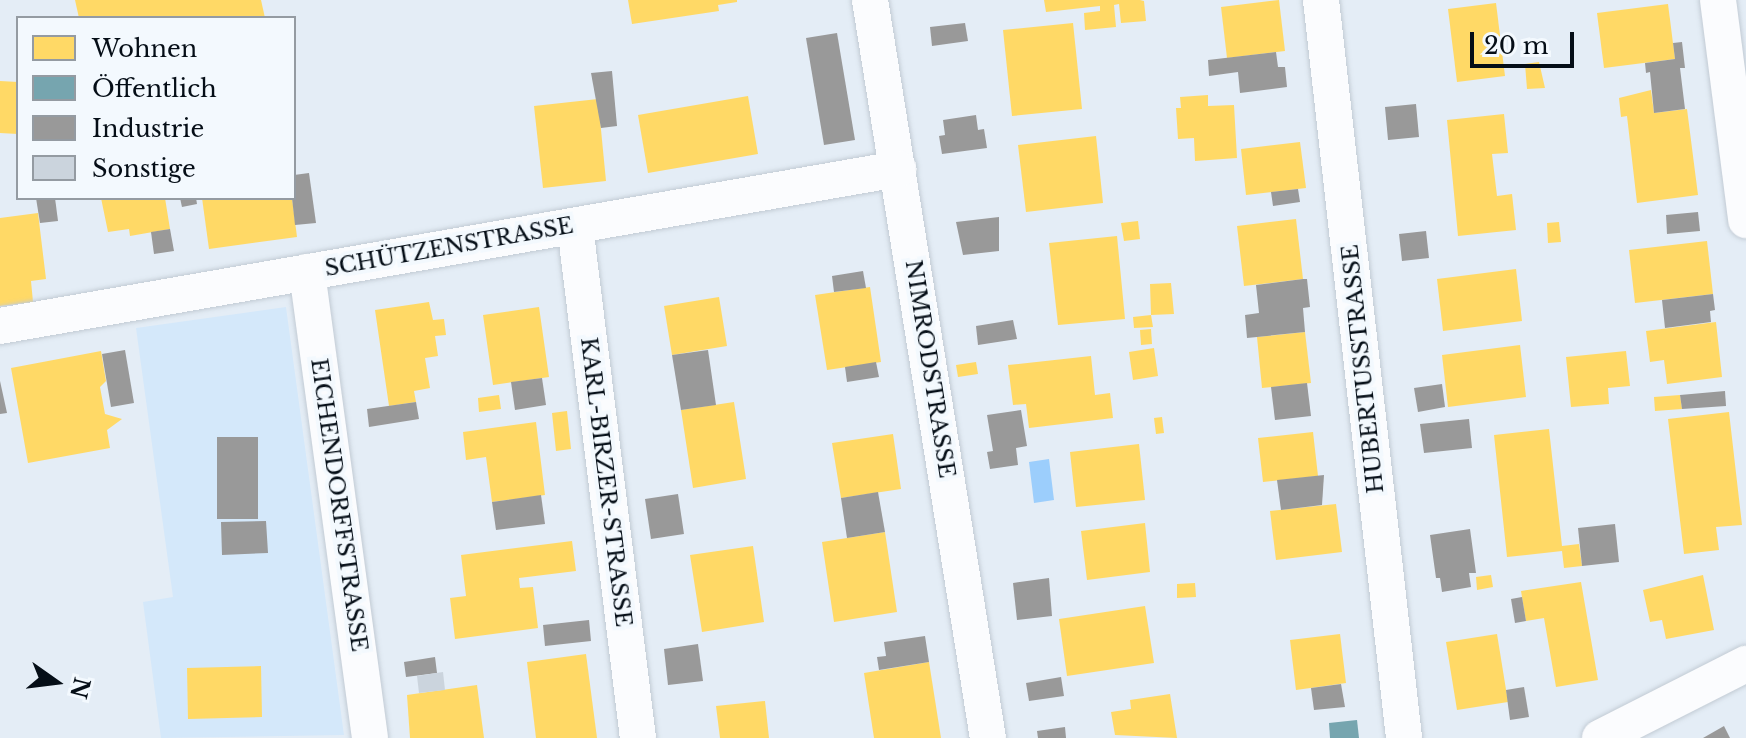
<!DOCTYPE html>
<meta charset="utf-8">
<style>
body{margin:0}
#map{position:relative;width:1746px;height:738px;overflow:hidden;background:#e4edf6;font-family:"Libre Baskerville",serif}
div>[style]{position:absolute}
.built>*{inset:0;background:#d4e8fa}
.water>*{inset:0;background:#9ccefc}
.homes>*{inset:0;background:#ffd966}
.public>*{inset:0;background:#76a5af}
.industry>*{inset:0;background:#999}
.building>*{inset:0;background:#cbd4dd}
.roads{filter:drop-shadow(0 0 2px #c2cbd4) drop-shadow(0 0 2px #c2cbd4)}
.minor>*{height:36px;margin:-18px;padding:0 18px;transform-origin:18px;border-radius:18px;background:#fbfcfe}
span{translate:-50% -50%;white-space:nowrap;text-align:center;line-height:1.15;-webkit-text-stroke:8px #f3f9fe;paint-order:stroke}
.street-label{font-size:22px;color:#050e17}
.legend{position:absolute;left:16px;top:16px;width:280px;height:184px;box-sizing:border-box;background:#f3f9fe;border:2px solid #949ba2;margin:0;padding:10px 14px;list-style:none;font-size:24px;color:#050e17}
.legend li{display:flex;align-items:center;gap:16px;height:40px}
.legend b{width:40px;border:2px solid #949ba2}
.north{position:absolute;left:16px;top:642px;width:80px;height:80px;-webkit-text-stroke:6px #f3f9fe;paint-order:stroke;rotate:104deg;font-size:22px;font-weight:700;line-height:32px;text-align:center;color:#050e17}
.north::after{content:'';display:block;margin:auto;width:28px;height:36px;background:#050e17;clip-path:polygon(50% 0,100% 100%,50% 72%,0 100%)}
.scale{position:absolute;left:1470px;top:32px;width:104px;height:36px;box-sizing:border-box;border:4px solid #050e17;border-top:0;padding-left:10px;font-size:24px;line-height:28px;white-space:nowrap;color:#050e17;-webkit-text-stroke:6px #f3f9fe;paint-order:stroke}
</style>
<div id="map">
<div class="built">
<i style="clip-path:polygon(286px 307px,344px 735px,161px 738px,143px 602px,173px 597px,136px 328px)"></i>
</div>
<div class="water">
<i style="clip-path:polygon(1049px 459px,1054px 500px,1034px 503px,1029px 462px)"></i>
</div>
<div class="homes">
<i style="clip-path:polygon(75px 0,261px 0,265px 18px,79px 18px)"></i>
<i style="clip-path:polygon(628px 0,737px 0,737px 2px,718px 5px,719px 11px,632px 24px)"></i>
<i style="clip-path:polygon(1044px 0,1140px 0,1144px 1px,1146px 21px,1121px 23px,1119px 4px,1114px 5px,1116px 27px,1085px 30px,1084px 13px,1100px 11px,1100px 6px,1046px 12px)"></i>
<i style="clip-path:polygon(1279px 0,1285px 51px,1227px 58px,1221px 7px)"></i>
<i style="clip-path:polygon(1496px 3px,1505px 76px,1457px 82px,1448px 9px)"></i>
<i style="clip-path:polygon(1668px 4px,1675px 59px,1604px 68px,1597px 13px)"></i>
<i style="clip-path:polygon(1073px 23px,1082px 109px,1012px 116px,1003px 30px)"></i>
<i style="clip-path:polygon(1539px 62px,1545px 88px,1527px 89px,1525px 64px)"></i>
<i style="clip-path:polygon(0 81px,18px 82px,18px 134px,0 133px)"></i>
<i style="clip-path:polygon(1651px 90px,1654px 113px,1687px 109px,1698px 195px,1637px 203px,1627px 116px,1621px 117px,1619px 98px)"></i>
<i style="clip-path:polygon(1208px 95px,1208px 106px,1234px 105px,1237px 158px,1195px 161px,1194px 138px,1178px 139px,1176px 108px,1181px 108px,1180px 97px)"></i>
<i style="clip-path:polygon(748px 96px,758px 154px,648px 173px,638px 115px)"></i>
<i style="clip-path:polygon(598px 99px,606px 181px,543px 188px,534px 106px)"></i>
<i style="clip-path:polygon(1504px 114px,1508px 153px,1492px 154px,1497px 196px,1512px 194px,1516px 230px,1458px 236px,1447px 120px)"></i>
<i style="clip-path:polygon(1096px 136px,1103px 203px,1026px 212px,1018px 145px)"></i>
<i style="clip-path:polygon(1300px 142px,1306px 188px,1246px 195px,1241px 149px)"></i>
<i style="clip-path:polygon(101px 198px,165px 198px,170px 229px,130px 236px,129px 229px,108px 232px)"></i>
<i style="clip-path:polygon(202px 198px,292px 198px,297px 237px,209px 249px)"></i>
<i style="clip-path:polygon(38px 213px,46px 279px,31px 281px,33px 302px,0 306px,0 218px)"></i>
<i style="clip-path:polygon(1296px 219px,1303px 279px,1244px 286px,1237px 226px)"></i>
<i style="clip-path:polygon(1138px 221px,1140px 239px,1124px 241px,1121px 223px)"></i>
<i style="clip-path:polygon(1559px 222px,1561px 242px,1548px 243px,1547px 223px)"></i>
<i style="clip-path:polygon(1117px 236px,1125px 319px,1058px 325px,1049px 243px)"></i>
<i style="clip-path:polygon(1707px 241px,1713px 294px,1635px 303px,1629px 250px)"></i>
<i style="clip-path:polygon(1516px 269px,1522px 321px,1443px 331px,1437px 279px)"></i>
<i style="clip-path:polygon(1171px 283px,1174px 314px,1151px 315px,1153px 327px,1134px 328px,1133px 317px,1151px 315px,1150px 284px)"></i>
<i style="clip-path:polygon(870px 287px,881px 362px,827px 370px,815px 295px)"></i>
<i style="clip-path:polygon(719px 297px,727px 346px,672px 355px,664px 306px)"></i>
<i style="clip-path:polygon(429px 302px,433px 320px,444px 319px,446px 335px,435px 336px,438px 356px,425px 358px,430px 388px,414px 391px,416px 402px,389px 406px,375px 310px)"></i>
<i style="clip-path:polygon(539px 307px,549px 377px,493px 385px,483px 315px)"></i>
<i style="clip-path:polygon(1716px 322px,1722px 377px,1667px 384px,1664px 360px,1650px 362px,1646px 331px)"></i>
<i style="clip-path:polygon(1151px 329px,1152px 344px,1141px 345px,1140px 330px)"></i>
<i style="clip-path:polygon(1305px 332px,1311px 383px,1262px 388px,1257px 337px)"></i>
<i style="clip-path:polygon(1520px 345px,1526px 397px,1448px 407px,1442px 355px)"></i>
<i style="clip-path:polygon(1154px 348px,1158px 376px,1133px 380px,1129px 352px)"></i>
<i style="clip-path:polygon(101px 351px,106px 381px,100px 387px,105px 414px,122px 419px,107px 430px,110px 448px,28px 463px,11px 368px)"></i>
<i style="clip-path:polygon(1626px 351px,1630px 386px,1608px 388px,1609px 404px,1571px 407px,1566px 357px)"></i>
<i style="clip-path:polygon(1091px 356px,1095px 395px,1110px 393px,1113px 418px,1029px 428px,1026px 404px,1013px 405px,1008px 365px)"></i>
<i style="clip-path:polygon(976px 362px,978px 374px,958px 377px,956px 365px)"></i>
<i style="clip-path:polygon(499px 395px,501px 409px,479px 412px,478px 398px)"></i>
<i style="clip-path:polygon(1680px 395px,1682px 409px,1655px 411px,1654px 397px)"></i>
<i style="clip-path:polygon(734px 402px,746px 479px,693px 488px,681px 410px)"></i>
<i style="clip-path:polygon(567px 411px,571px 449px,556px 451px,552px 413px)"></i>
<i style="clip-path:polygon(1729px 412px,1742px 525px,1716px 527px,1719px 550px,1684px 554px,1668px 419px)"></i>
<i style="clip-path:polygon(1162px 417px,1164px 433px,1156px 434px,1154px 418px)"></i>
<i style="clip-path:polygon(536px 422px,545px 495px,492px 502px,486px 457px,466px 460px,463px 432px)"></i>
<i style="clip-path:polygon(1549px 429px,1562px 546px,1579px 544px,1582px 566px,1564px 568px,1562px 551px,1507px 557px,1494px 435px)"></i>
<i style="clip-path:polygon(1313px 432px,1318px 476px,1263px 482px,1258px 438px)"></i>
<i style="clip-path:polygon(893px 434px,901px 489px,841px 498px,832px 443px)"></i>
<i style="clip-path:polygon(1139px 444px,1145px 500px,1076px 507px,1070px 452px)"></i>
<i style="clip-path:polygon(1336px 504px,1342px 552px,1276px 560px,1270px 511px)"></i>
<i style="clip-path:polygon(1145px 523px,1150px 572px,1087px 580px,1081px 531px)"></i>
<i style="clip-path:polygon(885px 532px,897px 612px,834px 622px,822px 542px)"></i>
<i style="clip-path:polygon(572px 541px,576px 571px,519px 578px,520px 588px,533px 587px,538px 628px,455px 639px,450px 598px,466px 596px,461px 555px)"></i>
<i style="clip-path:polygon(753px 546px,764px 622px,702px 632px,690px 555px)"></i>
<i style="clip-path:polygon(1491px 575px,1493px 587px,1477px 590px,1476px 577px)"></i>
<i style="clip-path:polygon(1703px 575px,1714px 630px,1666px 639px,1662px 620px,1650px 622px,1643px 590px)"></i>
<i style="clip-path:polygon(1581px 582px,1598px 680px,1556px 687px,1544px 618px,1526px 621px,1521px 591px)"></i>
<i style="clip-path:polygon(1195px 583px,1196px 597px,1177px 598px,1177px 584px)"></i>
<i style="clip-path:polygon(1145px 606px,1154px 663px,1067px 676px,1059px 619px)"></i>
<i style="clip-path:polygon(1340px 634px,1346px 683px,1296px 690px,1290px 640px)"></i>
<i style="clip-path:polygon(1497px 634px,1508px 702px,1457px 710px,1446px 642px)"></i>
<i style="clip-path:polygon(586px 654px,597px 738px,536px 738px,527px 662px)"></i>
<i style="clip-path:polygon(929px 662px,941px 738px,874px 738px,864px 673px)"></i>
<i style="clip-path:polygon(261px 666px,262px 717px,188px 719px,187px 668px)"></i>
<i style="clip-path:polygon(477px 685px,484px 738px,410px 738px,407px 695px)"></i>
<i style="clip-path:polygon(1170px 694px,1177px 738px,1115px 735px,1111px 712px,1131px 709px,1130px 700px)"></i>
<i style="clip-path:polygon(765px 701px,769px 738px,720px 738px,716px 706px)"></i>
</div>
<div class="public">
<i style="clip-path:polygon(1357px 720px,1359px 738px,1330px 738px,1329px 723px)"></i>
</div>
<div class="industry">
<i style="clip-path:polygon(965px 23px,968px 41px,932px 46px,930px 27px)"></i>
<i style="clip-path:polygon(837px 33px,855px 140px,824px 145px,806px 38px)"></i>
<i style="clip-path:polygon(1682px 42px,1685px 68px,1680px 68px,1685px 109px,1654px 113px,1650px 72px,1646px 73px,1645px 63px,1675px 59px,1673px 43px)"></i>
<i style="clip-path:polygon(1276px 52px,1278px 67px,1285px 67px,1287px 87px,1240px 93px,1238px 72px,1209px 76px,1208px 60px)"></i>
<i style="clip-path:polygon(612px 71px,617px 126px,601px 128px,591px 73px)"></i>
<i style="clip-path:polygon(1416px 104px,1419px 137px,1388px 140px,1385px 107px)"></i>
<i style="clip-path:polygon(976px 115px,978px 130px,984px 129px,987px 148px,942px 154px,939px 136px,945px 135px,943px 120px)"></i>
<i style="clip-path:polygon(309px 173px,316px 223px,295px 225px,292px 198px,294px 175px)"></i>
<i style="clip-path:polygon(1298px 189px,1300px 202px,1273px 206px,1271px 192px)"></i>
<i style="clip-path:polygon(36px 198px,55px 198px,58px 221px,40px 223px)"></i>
<i style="clip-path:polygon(180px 198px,196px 198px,197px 204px,182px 207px)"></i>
<i style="clip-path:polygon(1698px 212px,1700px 231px,1667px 234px,1666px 215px)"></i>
<i style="clip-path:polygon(999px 217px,999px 251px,963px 255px,956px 222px)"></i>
<i style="clip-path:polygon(170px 229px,174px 251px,154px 254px,151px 232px)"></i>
<i style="clip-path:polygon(1426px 231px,1429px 258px,1402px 261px,1399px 234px)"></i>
<i style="clip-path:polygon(863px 271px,866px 288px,834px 292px,832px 276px)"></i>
<i style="clip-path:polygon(1303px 279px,1307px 279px,1310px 307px,1303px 308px,1305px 332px,1247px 338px,1245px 315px,1259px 313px,1256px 285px)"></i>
<i style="clip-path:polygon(1713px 294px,1715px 310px,1710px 311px,1711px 322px,1665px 328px,1662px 300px)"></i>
<i style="clip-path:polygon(1013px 320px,1017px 339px,978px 345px,976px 326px)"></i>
<i style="clip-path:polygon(125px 350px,134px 403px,111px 407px,102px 354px)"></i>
<i style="clip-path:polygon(708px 350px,716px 405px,681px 410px,672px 355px)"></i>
<i style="clip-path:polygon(876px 362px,879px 377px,847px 382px,845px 367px)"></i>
<i style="clip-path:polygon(542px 378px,546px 405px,515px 410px,511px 382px)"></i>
<i style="clip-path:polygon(0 381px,7px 413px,0 414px)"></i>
<i style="clip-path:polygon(1307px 383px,1311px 416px,1275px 420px,1271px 387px)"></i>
<i style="clip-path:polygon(1442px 384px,1445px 407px,1418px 412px,1414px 388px)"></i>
<i style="clip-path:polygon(1725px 391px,1726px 406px,1682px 409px,1680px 395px)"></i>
<i style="clip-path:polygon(416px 402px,419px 419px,369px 427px,367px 409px)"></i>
<i style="clip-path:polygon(1021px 410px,1027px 446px,1016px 448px,1018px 465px,990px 469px,987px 452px,993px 451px,987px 415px)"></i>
<i style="clip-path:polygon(1469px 419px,1472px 448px,1424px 453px,1420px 424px)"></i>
<i style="clip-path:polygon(217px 437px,258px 437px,258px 519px,217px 519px)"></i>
<i style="clip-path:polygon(1324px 475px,1322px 505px,1281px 510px,1277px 480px)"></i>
<i style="clip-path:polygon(878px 492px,885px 532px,847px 538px,841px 498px)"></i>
<i style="clip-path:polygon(678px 494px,684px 534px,651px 539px,645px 499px)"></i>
<i style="clip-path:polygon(541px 495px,545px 524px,496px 530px,492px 502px)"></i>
<i style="clip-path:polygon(266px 521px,268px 553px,222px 555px,221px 522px)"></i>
<i style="clip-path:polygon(1615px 524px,1619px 562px,1582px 566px,1578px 528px)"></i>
<i style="clip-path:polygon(1470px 529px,1476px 573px,1469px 573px,1471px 587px,1442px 592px,1440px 578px,1436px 578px,1430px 535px)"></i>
<i style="clip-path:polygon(1049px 578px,1052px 616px,1017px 620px,1013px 583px)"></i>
<i style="clip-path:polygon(1522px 597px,1526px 621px,1515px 623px,1511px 599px)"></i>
<i style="clip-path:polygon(589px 620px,591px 641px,545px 646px,543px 625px)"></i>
<i style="clip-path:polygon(925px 636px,929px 662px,879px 670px,877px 657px,886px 656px,884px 642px)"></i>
<i style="clip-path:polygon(698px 644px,703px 681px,668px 685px,664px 649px)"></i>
<i style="clip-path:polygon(435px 657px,437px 673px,406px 677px,404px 662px)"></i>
<i style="clip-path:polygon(1061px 677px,1064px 696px,1029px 701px,1026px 683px)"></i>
<i style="clip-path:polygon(1341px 684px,1345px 707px,1314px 710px,1311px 688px)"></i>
<i style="clip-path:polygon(1524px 687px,1529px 717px,1510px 720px,1506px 690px)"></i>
<i style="clip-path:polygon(1724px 726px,1730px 738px,1703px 738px)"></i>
<i style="clip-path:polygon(1065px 727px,1066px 738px,1038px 738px,1037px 731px)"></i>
</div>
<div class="building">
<i style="clip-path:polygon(443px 672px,445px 690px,419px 693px,417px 676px)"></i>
</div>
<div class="roads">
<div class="minor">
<i style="left:870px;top:0;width:747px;rotate:80.92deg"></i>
<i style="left:1321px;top:0;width:743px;rotate:83.58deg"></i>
<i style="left:1718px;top:0;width:222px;rotate:82.7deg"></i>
<i style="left:575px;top:226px;width:516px;rotate:82.99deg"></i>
<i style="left:307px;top:272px;width:470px;rotate:82.3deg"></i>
<i style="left:0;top:326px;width:912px;rotate:-9.92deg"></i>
<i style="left:1600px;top:738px;width:164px;rotate:-26.9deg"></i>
</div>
</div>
<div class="street-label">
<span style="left:449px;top:247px;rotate:-10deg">SCHÜTZENSTRASSE</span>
<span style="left:930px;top:369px;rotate:81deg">NIMRODSTRASSE</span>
<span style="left:1363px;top:369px;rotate:-96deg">HUBERTUSSTRASSE</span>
<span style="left:606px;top:482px;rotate:83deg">KARL-BIRZER-STRASSE</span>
<span style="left:339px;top:505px;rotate:82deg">EICHENDORFFSTRASSE</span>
</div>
<ul class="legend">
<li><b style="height:22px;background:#ffd966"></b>Wohnen</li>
<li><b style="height:22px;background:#76a5af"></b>Öffentlich</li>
<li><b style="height:22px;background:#999"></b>Industrie</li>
<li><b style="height:22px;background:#cbd4dd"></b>Sonstige</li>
</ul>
<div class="north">N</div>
<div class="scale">20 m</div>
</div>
